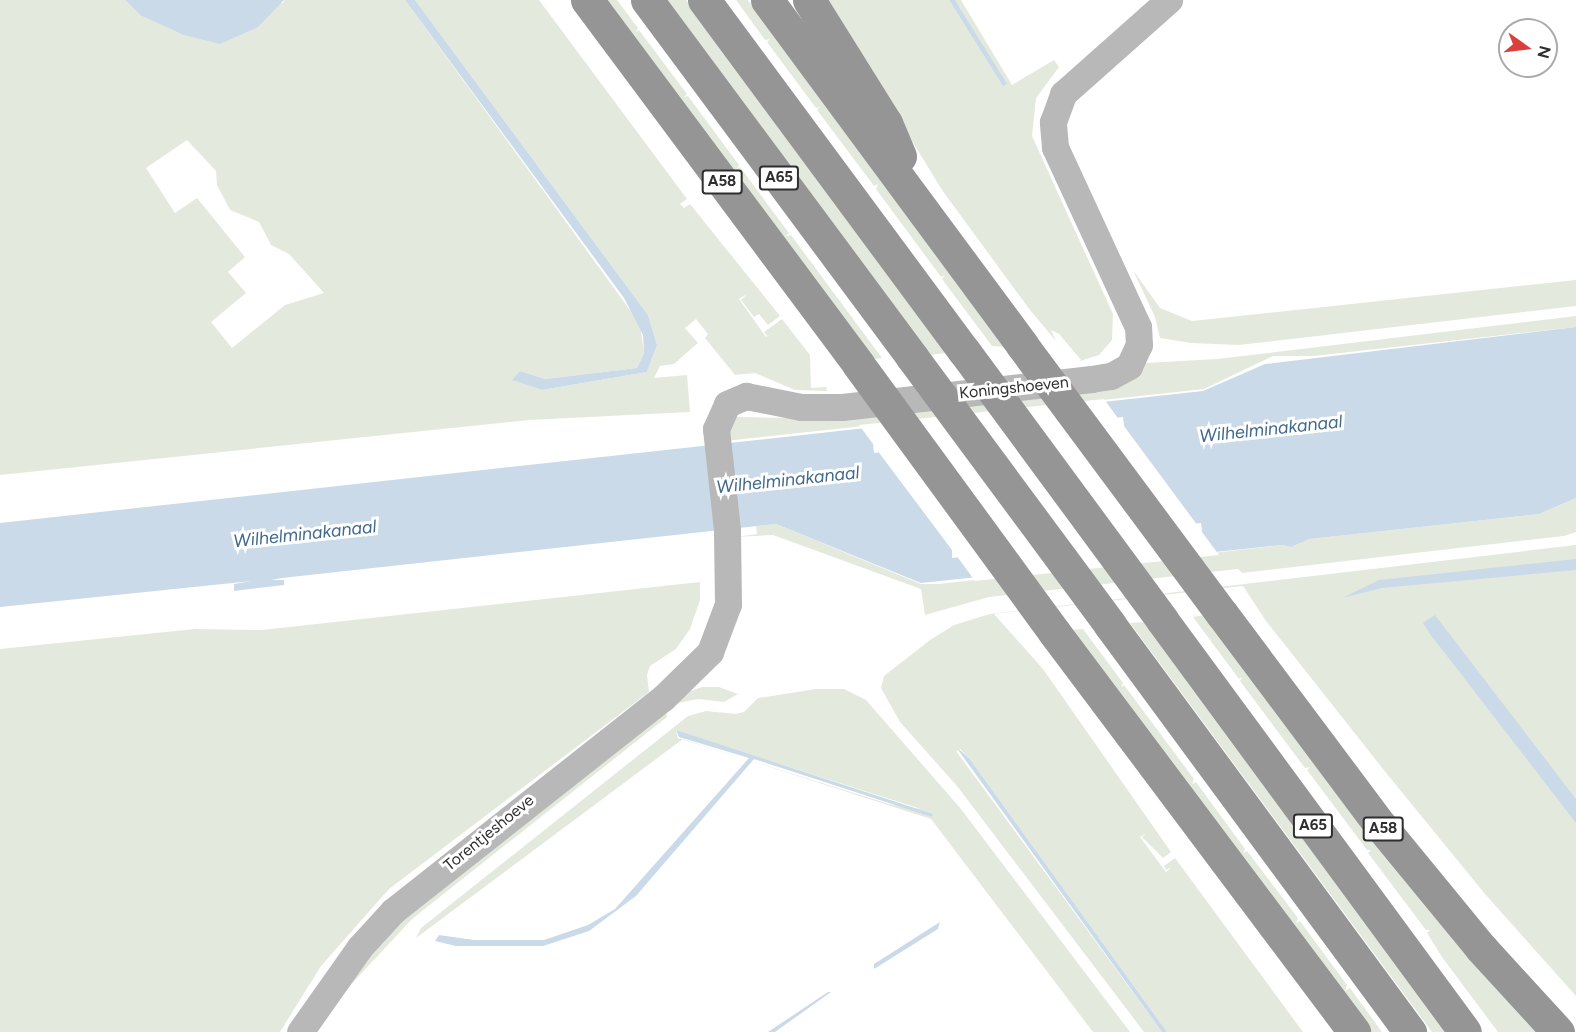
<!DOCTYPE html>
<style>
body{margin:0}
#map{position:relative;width:1576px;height:1032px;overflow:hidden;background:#fff;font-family:Figtree,sans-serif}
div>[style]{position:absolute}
.green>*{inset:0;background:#e3eadd}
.water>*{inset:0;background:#cadae9}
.pier>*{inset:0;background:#fff}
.secondary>*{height:27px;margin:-13.5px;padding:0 13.5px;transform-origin:13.5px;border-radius:13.5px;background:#b8b8b8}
.highway>*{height:33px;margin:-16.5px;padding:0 16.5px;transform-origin:16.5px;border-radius:16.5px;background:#959595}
.highway-bridge>*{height:33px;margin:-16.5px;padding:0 16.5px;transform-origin:16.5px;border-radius:16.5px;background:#959595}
span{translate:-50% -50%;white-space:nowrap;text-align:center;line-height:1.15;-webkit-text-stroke:6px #fff;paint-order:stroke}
.shield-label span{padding:2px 4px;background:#fff;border:2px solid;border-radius:4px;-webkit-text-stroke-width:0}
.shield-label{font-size:15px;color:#2e2e2e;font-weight:700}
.street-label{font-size:16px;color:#2e2e2e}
.water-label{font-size:18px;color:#42688a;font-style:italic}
.north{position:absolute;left:1498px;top:18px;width:60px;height:60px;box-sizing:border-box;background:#fff;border:2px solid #ababab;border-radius:50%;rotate:104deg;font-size:16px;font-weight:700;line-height:24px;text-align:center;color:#2e2e2e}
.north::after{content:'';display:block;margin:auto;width:21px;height:27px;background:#d83f3d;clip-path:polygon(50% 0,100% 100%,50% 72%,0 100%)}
</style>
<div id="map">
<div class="green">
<i style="clip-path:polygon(evenodd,0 0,125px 0,140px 15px,283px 3px,284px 0,405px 0,640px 324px,644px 353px,637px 368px,545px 379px,520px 371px,513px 380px,542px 390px,647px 372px,657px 345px,648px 315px,415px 0,539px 0,687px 199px,680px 204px,684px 208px,690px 204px,780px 316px,768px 325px,759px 314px,754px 317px,741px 300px,747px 294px,739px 299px,766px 337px,774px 332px,767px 336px,764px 332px,782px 319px,810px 355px,811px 388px,826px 387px,827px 391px,795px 390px,755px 373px,735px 375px,705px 338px,708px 334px,696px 319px,685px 328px,698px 343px,674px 364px,660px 366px,654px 378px,687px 375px,690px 412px,529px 420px,0 475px,0 0,187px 140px,216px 171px,217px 185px,230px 210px,259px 222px,271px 245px,289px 254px,324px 293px,285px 305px,232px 348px,211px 322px,246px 293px,228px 272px,245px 257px,197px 198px,175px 213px,146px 168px,187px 140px)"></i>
<i style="clip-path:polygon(604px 0,617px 0,638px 28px,636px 32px,639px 30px,687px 94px,684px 97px,688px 96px,739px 165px,737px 169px,740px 167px,789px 233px,786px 236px,791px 235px,882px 358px,875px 359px)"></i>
<i style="clip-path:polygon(667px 0,686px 0,947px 353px,930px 355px)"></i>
<i style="clip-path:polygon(736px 0,748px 0,1004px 347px,992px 346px,942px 279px,945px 275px,941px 277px,876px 189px,878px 184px,874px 186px,817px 110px,820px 107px,816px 108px,767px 42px,770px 39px,765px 40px)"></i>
<i style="clip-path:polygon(826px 0,949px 0,1003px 85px,1006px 84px,955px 0,961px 0,1012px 85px,1054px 60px,1059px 67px,1036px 98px,1032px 136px,1113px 314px,1112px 340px,1099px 355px,1077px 362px,1081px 360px,1059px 334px,1051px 330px,1056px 341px,1030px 310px,942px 190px)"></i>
<i style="clip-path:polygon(1133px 270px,1160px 308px,1192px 321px,1576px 280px,1576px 306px,1239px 345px,1191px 343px,1160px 338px,1155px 317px)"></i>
<i style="clip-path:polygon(1576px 316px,1576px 327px,1313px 356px,1273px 356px,1204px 389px,725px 441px,733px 418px,737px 417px,792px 418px,1121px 386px,1145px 363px,1217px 359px)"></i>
<i style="clip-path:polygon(1576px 498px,1576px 532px,1564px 536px,1242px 573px,1238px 569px,989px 597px,925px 615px,921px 589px,773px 535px,735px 537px,757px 534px,756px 526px,776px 524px,921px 584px,939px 584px,1282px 545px,1291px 547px,1310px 539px,1539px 514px)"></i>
<i style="clip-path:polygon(1576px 545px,1576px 996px,1485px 894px,1387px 774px,1266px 621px,1243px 586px,994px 614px,1043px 669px,1171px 852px,1163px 858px,1142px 837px,1147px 833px,1140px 837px,1166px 872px,1172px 867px,1166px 870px,1164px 866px,1175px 858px,1303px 1032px,1167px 1032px,969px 758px,960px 749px,956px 751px,1162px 1032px,1144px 1032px,957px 786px,900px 722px,881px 688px,884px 676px,930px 640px,954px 625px,990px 614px)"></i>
<i style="clip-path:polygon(700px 582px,700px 600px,690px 629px,676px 649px,650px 666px,647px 675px,649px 692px,389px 889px,321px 966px,280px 1032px,0 1032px,0 649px,195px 629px,262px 630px)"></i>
<i style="clip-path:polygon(1205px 615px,1537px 1032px,1498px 1032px,1442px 957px,1427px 933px,1430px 930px,1426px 930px,1368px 853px,1371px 850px,1367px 850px,1307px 770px,1310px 767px,1305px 768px,1240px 681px,1242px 677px,1239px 679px,1193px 617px)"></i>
<i style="clip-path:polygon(1144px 622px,1450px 1032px,1432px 1032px,1130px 623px)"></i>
<i style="clip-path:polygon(1083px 629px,1123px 683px,1121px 687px,1124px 685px,1194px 779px,1192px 784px,1196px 782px,1245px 849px,1243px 853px,1247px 851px,1298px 918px,1296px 923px,1300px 921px,1347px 985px,1345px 991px,1350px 988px,1382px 1032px,1369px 1032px,1071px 630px)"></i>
<i style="clip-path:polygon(702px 687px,719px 687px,738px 694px,724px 702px,698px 699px,678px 703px,684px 693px)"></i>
<i style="clip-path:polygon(evenodd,816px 689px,844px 689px,866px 700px,961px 809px,1130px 1032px,1093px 1032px,931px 819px,683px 739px,416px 938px,421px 928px,688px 716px,706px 711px,736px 714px,744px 712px,758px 698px,816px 689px,676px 730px,686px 734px,921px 809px,889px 804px,678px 738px,676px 730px)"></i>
<i style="clip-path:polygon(666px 708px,667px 717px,412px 919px,345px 991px,315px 1032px,360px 966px,409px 912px)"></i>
</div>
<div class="water">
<i style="clip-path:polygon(125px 0,284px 0,258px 27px,220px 44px,184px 35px,140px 15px)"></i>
<i style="clip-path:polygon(405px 0,415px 0,648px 315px,657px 345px,647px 372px,542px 390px,512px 380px,520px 371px,545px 379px,637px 368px,644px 353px,643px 335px,624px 298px)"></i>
<i style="clip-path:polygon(949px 0,955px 0,1007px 84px,1003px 86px)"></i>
<i style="clip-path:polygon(evenodd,1576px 327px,1576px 498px,1539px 514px,1310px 539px,1291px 547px,1282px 545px,921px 583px,776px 524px,282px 578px,271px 580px,284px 580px,284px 585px,234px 591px,234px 584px,252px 581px,0 607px,0 523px,1203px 391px,1265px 364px,1576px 327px,1123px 417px,1124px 426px,874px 453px,873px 444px,1123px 417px,1576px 327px,1201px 523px,1202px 531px,952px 558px,952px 550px,1201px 523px)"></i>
<i style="clip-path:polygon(1576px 559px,1576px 570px,1382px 588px,1342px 598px,1379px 580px)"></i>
<i style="clip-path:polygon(1435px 615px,1576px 799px,1576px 823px,1430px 634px,1423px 623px)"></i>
<i style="clip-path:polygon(676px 730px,933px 814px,932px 817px,754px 759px,636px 896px,589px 931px,543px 946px,456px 946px,435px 941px,439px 935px,474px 940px,544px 940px,588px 925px,615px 909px,749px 758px,679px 737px)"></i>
<i style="clip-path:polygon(956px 747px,969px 758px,1167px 1032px,1162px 1032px)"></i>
<i style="clip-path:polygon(940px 922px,938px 929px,874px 969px,874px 964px)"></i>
<i style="clip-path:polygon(831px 992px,775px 1032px,768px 1032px,828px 992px)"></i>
</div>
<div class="pier">
<i style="clip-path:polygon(1104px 399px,1120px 421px,876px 448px,859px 425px)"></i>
<i style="clip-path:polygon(1121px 422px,1198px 526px,955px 554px,877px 450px)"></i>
<i style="clip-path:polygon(1199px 528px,1219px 555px,975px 581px,956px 555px)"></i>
</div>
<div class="secondary">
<i style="left:300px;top:1032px;width:104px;rotate:-54.8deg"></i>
<i style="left:360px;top:947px;width:49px;rotate:-47.5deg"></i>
<i style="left:393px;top:911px;width:344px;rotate:-38.3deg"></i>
<i style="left:663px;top:698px;width:66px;rotate:-44.4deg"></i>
<i style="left:710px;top:652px;width:51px;rotate:-69.4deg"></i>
<i style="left:728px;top:604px;width:74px;rotate:-90.8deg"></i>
<i style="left:727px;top:530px;width:102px;rotate:-96.2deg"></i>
<i style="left:716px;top:429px;width:27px;rotate:-66deg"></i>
<i style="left:727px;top:404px;width:21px;rotate:-23deg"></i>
<i style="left:746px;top:396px;width:56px;rotate:11.3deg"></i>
<i style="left:801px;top:407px;width:41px"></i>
<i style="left:842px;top:407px;width:251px;rotate:-6.4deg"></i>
<i style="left:1091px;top:379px;width:20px;rotate:-9deg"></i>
<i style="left:1111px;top:376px;width:21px;rotate:-29deg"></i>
<i style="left:1129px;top:366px;width:23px;rotate:-65deg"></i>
<i style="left:1139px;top:345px;width:18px;rotate:-93deg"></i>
<i style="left:1138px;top:327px;width:198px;rotate:-114.8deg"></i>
<i style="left:1055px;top:147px;width:25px;rotate:-95deg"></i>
<i style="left:1053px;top:122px;width:30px;rotate:-70deg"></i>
<i style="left:1063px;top:94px;width:142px;rotate:-41.6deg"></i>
</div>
<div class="highway">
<i style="left:587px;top:0;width:454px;rotate:53.3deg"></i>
<i style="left:647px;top:0;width:445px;rotate:53.4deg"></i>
<i style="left:704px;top:0;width:437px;rotate:53.5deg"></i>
<i style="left:767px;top:0;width:429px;rotate:53.5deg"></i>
<i style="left:809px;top:0;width:145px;rotate:58deg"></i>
<i style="left:886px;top:123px;width:36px;rotate:67deg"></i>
<i style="left:1222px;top:614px;width:264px;rotate:53.2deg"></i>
<i style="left:1380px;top:825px;width:159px;rotate:50.6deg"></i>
<i style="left:1481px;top:948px;width:114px;rotate:47.5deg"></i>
<i style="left:1162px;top:620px;width:511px;rotate:53.67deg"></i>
<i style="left:1110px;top:625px;width:506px;rotate:53.61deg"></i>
<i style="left:1054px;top:632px;width:500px;rotate:53.1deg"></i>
</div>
<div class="highway-bridge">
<i style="left:1022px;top:345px;width:335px;rotate:53.4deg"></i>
<i style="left:964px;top:351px;width:334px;rotate:53.6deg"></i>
<i style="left:912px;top:357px;width:333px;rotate:53.5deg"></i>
<i style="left:858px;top:364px;width:332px;rotate:53.8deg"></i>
</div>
<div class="shield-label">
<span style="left:779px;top:178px">A65</span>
<span style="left:722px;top:182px">A58</span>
<span style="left:1313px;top:826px">A65</span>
<span style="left:1383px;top:829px">A58</span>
</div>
<div class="street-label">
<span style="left:1014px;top:388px;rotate:-6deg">Koningshoeven</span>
<span style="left:489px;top:833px;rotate:-39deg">Torentjeshoeve</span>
</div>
<div class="water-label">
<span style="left:1271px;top:429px;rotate:-6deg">Wilhelminakanaal</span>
<span style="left:788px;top:480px;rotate:-6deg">Wilhelminakanaal</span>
<span style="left:305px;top:534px;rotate:-6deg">Wilhelminakanaal</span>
</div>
<div class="north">N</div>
</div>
